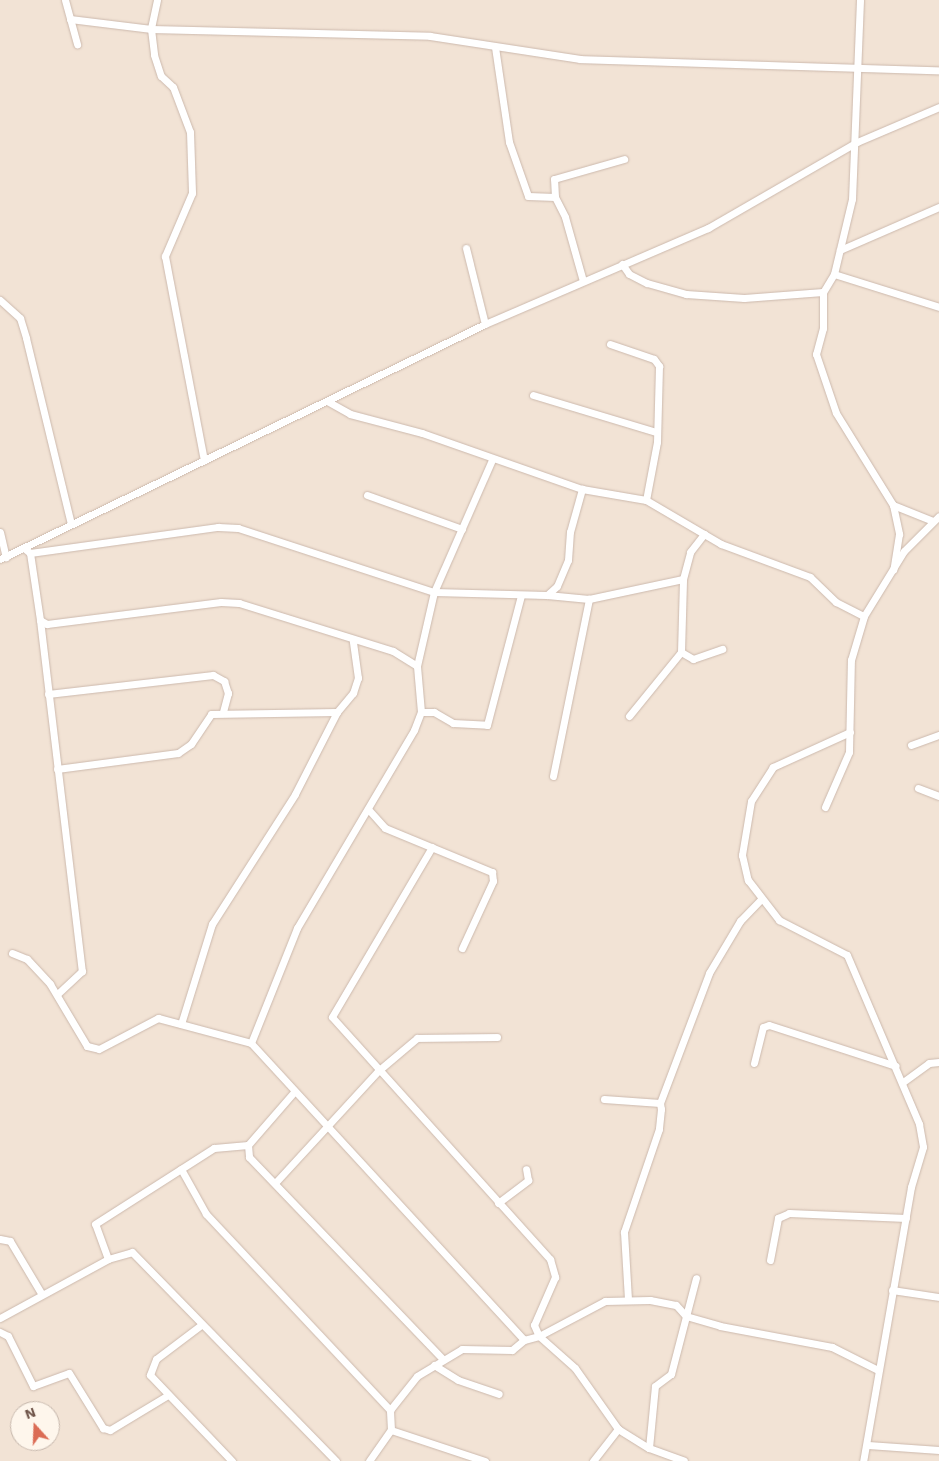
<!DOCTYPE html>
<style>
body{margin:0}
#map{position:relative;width:939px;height:1461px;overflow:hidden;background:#fbf2e6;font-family:"Work Sans",sans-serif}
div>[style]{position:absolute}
.residential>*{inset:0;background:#f2e3d5}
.roads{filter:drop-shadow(0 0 1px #ccb9ad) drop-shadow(0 0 1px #ccb9ad)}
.minor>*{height:7px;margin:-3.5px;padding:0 3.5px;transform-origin:3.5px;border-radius:3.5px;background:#fff}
span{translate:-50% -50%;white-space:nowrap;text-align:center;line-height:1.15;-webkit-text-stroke:5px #fef6ec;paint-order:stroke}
.north{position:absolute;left:10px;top:1401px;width:50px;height:50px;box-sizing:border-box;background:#fef6ec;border:1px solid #c6b7ac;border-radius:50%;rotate:340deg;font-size:14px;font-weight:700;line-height:20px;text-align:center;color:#72584d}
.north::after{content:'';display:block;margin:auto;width:18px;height:22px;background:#db6c55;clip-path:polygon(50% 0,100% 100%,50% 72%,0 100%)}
</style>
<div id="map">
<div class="residential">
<i style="clip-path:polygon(evenodd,0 0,939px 0,939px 1461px,0 1461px,0 0,20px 1411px,50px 1411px,50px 1441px,20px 1441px,20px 1411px)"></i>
</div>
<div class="roads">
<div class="minor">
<i style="left:65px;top:0;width:46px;rotate:74.7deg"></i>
<i style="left:157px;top:0;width:30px;rotate:102deg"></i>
<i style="left:151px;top:29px;width:26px;rotate:83deg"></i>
<i style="left:154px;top:55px;width:22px;rotate:72deg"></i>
<i style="left:161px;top:76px;width:16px;rotate:43deg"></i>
<i style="left:173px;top:87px;width:48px;rotate:69.3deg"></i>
<i style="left:190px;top:132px;width:61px;rotate:88.1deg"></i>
<i style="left:192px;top:193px;width:69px;rotate:113.2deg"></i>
<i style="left:165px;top:256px;width:208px;rotate:79.2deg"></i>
<i style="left:860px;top:0;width:199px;rotate:92.3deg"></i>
<i style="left:852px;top:199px;width:77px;rotate:103.5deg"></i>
<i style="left:834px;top:274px;width:21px;rotate:121deg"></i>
<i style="left:823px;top:292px;width:36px;rotate:90deg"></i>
<i style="left:823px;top:328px;width:27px;rotate:105deg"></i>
<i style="left:816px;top:354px;width:62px;rotate:71.3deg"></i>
<i style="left:836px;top:413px;width:108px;rotate:58.2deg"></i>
<i style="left:893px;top:505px;width:30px;rotate:78deg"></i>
<i style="left:899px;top:534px;width:36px;rotate:99deg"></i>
<i style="left:70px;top:19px;width:82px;rotate:7deg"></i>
<i style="left:151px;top:29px;width:279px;rotate:1.4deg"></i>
<i style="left:430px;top:36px;width:152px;rotate:8.7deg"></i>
<i style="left:580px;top:59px;width:359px;rotate:1.8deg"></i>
<i style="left:495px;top:47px;width:96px;rotate:81.6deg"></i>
<i style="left:509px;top:142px;width:57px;rotate:70.6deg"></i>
<i style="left:528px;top:196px;width:27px;rotate:2deg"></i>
<i style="left:555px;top:197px;width:22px;rotate:63deg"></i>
<i style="left:565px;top:217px;width:66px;rotate:74.3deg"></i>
<i style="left:555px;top:197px;width:18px;rotate:-93deg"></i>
<i style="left:554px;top:179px;width:73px;rotate:-15.9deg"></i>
<i style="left:466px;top:248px;width:78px;rotate:76deg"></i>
<i style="left:840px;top:250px;width:108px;rotate:-23.5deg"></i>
<i style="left:622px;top:264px;width:12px;rotate:55deg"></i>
<i style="left:629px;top:274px;width:20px;rotate:27deg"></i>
<i style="left:647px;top:283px;width:41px;rotate:15.8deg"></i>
<i style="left:686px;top:294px;width:58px;rotate:3.9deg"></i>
<i style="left:744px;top:298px;width:79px;rotate:-4.3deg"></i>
<i style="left:834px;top:274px;width:110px;rotate:17.4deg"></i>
<i style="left:0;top:300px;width:27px;rotate:42deg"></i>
<i style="left:20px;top:318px;width:21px;rotate:73deg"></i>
<i style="left:26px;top:338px;width:191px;rotate:76.4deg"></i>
<i style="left:610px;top:344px;width:46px;rotate:18.8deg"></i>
<i style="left:654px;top:359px;width:9px;rotate:54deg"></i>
<i style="left:659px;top:366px;width:76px;rotate:91.5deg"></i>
<i style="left:657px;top:442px;width:59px;rotate:100.7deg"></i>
<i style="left:533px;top:395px;width:128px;rotate:16.7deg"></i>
<i style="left:327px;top:401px;width:26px;rotate:29deg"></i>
<i style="left:350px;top:414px;width:74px;rotate:14.8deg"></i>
<i style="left:422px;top:433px;width:170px;rotate:19.3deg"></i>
<i style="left:582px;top:489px;width:65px;rotate:9.8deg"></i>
<i style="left:646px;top:500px;width:87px;rotate:30.4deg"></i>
<i style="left:721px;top:544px;width:95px;rotate:20.3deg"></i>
<i style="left:810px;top:577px;width:36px;rotate:44deg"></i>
<i style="left:836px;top:602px;width:31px;rotate:27deg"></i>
<i style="left:367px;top:495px;width:101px;rotate:19.7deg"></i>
<i style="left:893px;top:505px;width:43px;rotate:21.8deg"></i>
<i style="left:0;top:532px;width:26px;rotate:77deg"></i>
<i style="left:24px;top:548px;width:8px;rotate:40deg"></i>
<i style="left:30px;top:553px;width:190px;rotate:-7.9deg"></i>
<i style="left:218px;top:527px;width:20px;rotate:3deg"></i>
<i style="left:238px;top:528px;width:206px;rotate:18.1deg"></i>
<i style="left:434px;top:592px;width:113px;rotate:1.5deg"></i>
<i style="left:547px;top:595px;width:13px;rotate:-42deg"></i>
<i style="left:557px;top:586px;width:28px;rotate:-67deg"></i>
<i style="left:568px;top:560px;width:28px;rotate:-86deg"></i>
<i style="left:570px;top:532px;width:45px;rotate:-74.4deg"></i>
<i style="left:30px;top:553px;width:68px;rotate:81.5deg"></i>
<i style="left:40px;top:620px;width:8px;rotate:30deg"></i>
<i style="left:47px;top:624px;width:175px;rotate:-7.2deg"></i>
<i style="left:221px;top:602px;width:18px;rotate:3deg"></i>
<i style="left:239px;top:603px;width:161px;rotate:17.3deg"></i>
<i style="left:393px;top:651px;width:28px;rotate:32deg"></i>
<i style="left:0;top:559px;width:539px;rotate:-25.85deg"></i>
<i style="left:485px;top:324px;width:243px;rotate:-23.3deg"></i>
<i style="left:708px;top:228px;width:172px;rotate:-30deg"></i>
<i style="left:857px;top:142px;width:89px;rotate:-23.1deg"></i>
<i style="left:547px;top:595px;width:42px;rotate:5.4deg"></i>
<i style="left:589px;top:599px;width:96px;rotate:-12deg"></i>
<i style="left:40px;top:620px;width:354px;rotate:83.2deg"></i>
<i style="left:82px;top:971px;width:34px;rotate:137deg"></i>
<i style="left:681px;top:652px;width:14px;rotate:30deg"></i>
<i style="left:693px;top:659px;width:31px;rotate:-19deg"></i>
<i style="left:48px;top:694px;width:166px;rotate:-6.6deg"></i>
<i style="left:213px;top:675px;width:13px;rotate:29deg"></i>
<i style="left:224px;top:681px;width:13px;rotate:72deg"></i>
<i style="left:228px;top:693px;width:20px;rotate:105deg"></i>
<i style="left:421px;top:712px;width:13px"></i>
<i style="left:434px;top:712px;width:22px;rotate:30deg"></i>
<i style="left:453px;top:723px;width:34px;rotate:3deg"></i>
<i style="left:487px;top:725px;width:134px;rotate:-75.3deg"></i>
<i style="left:629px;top:716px;width:82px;rotate:-50.9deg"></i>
<i style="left:681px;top:652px;width:73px;rotate:-88.4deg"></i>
<i style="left:683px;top:579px;width:28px;rotate:-75deg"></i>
<i style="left:690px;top:552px;width:23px;rotate:-52deg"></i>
<i style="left:850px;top:732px;width:85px;rotate:155.6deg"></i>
<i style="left:773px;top:767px;width:40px;rotate:122.9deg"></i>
<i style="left:751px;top:801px;width:55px;rotate:99.5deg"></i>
<i style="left:742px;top:855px;width:26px;rotate:77deg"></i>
<i style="left:748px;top:880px;width:51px;rotate:52.2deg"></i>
<i style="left:779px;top:920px;width:76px;rotate:27.2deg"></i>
<i style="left:847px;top:955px;width:184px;rotate:66.9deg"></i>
<i style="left:919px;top:1124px;width:23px;rotate:80deg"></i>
<i style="left:923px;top:1147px;width:42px;rotate:106.7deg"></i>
<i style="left:911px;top:1187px;width:278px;rotate:99.9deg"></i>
<i style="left:911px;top:745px;width:30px;rotate:-20deg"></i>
<i style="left:57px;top:769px;width:122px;rotate:-7.5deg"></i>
<i style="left:178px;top:753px;width:16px;rotate:-35deg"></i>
<i style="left:191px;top:744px;width:36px;rotate:-56deg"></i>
<i style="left:211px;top:714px;width:126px;rotate:-0.9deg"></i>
<i style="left:553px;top:776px;width:181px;rotate:-78.5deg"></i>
<i style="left:918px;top:788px;width:22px;rotate:21deg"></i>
<i style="left:825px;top:807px;width:60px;rotate:-66.4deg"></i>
<i style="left:849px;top:752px;width:92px;rotate:-88.8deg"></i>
<i style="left:851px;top:660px;width:46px;rotate:-73.5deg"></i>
<i style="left:864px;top:616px;width:76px;rotate:-58.4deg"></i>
<i style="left:904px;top:551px;width:49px;rotate:-45deg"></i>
<i style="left:368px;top:809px;width:25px;rotate:48deg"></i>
<i style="left:385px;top:828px;width:116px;rotate:22.4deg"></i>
<i style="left:492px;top:872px;width:9px;rotate:84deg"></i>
<i style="left:493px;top:881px;width:74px;rotate:114.8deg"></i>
<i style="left:432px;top:847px;width:197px;rotate:120.5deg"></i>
<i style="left:332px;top:1017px;width:326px;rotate:48deg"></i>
<i style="left:550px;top:1259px;width:19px;rotate:74deg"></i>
<i style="left:555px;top:1277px;width:52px;rotate:113.6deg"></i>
<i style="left:534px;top:1325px;width:12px;rotate:66deg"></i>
<i style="left:539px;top:1336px;width:75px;rotate:-27.9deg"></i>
<i style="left:605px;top:1301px;width:45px;rotate:-1.3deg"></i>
<i style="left:650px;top:1300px;width:26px;rotate:11deg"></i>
<i style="left:676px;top:1305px;width:15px;rotate:48deg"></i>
<i style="left:686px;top:1316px;width:35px;rotate:16deg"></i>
<i style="left:720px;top:1326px;width:114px;rotate:10.6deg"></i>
<i style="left:832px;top:1347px;width:51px;rotate:26.6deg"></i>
<i style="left:12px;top:953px;width:16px;rotate:22deg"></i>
<i style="left:27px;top:959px;width:34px;rotate:47deg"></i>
<i style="left:50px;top:984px;width:72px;rotate:59.2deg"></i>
<i style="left:87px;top:1046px;width:12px;rotate:14deg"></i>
<i style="left:99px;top:1049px;width:67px;rotate:-27.7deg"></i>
<i style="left:158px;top:1018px;width:96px;rotate:15deg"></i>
<i style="left:251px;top:1043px;width:403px;rotate:47.4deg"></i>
<i style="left:181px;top:1024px;width:105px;rotate:-72.8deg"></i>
<i style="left:212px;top:924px;width:154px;rotate:-57.4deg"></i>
<i style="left:295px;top:794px;width:92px;rotate:-62.9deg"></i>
<i style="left:337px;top:712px;width:25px;rotate:-50deg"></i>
<i style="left:353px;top:693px;width:16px;rotate:-72deg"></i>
<i style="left:358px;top:678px;width:37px;rotate:-98deg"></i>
<i style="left:251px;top:1043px;width:124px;rotate:-68.2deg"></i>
<i style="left:297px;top:928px;width:230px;rotate:-59.4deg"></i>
<i style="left:414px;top:730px;width:19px;rotate:-69deg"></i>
<i style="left:421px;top:712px;width:46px;rotate:-95deg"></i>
<i style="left:417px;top:666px;width:76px;rotate:-77.1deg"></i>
<i style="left:434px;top:592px;width:144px;rotate:-66.3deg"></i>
<i style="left:754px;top:1063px;width:37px;rotate:-76deg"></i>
<i style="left:763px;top:1027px;width:6px;rotate:-18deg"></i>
<i style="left:769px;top:1025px;width:133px;rotate:17.9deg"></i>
<i style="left:903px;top:1082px;width:32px;rotate:-36deg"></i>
<i style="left:929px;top:1063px;width:10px;rotate:-6deg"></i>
<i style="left:294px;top:1092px;width:70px;rotate:131deg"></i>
<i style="left:248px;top:1145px;width:12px;rotate:85deg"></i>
<i style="left:249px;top:1157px;width:280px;rotate:46.2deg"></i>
<i style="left:604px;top:1099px;width:56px;rotate:4.1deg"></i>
<i style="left:660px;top:1103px;width:6px;rotate:81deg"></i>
<i style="left:661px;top:1109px;width:20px;rotate:96deg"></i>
<i style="left:659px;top:1129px;width:109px;rotate:108.8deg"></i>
<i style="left:624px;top:1232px;width:68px;rotate:86.6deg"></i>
<i style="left:660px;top:1103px;width:139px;rotate:-69.3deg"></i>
<i style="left:709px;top:973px;width:61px;rotate:-59.2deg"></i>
<i style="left:740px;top:921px;width:29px;rotate:-46deg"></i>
<i style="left:181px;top:1169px;width:51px;rotate:60.9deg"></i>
<i style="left:206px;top:1214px;width:269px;rotate:46.8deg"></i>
<i style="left:275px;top:1183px;width:152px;rotate:-47.4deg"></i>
<i style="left:378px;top:1071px;width:51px;rotate:-40.2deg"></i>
<i style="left:417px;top:1038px;width:80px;rotate:-0.7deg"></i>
<i style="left:498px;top:1203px;width:38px;rotate:-37deg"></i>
<i style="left:528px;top:1180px;width:11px;rotate:-100deg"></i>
<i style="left:0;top:1239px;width:10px;rotate:11deg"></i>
<i style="left:10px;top:1241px;width:61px;rotate:59.2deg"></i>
<i style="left:108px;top:1259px;width:37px;rotate:-110deg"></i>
<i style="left:95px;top:1224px;width:141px;rotate:-32.6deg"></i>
<i style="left:214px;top:1148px;width:34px;rotate:-5deg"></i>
<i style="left:770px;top:1260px;width:43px;rotate:-79.2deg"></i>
<i style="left:778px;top:1218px;width:12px;rotate:-24deg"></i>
<i style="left:789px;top:1213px;width:117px;rotate:2.4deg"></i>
<i style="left:892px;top:1290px;width:48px;rotate:8.5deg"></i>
<i style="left:0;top:1318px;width:123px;rotate:-28.6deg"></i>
<i style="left:108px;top:1259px;width:25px;rotate:-16deg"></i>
<i style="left:132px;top:1252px;width:292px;rotate:45.7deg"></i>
<i style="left:201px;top:1325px;width:56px;rotate:142.9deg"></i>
<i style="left:156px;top:1359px;width:17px;rotate:111deg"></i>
<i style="left:150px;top:1375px;width:119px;rotate:46.4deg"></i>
<i style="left:0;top:1332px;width:9px;rotate:27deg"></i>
<i style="left:8px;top:1336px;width:56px;rotate:63.4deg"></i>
<i style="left:33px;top:1386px;width:38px;rotate:-20deg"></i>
<i style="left:69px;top:1373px;width:65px;rotate:58.3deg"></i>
<i style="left:103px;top:1428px;width:7px;rotate:16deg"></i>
<i style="left:110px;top:1430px;width:68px;rotate:-31.1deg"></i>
<i style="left:434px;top:1365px;width:28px;rotate:32deg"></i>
<i style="left:458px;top:1380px;width:43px;rotate:18.9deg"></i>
<i style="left:391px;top:1430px;width:99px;rotate:18.3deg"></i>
<i style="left:868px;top:1445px;width:71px;rotate:4deg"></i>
<i style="left:649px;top:1448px;width:62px;rotate:-84.5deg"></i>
<i style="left:655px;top:1386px;width:20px;rotate:-37deg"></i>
<i style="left:671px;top:1374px;width:99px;rotate:-75.4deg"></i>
<i style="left:369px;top:1461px;width:38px;rotate:-55deg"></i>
<i style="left:391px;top:1430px;width:20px;rotate:-93deg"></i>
<i style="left:390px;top:1410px;width:43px;rotate:-51.5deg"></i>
<i style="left:417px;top:1376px;width:52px;rotate:-31deg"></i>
<i style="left:462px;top:1349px;width:50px;rotate:1.1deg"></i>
<i style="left:512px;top:1350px;width:16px;rotate:-40deg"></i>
<i style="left:524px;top:1340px;width:16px;rotate:-15deg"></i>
<i style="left:539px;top:1336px;width:48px;rotate:41.6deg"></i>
<i style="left:575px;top:1368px;width:75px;rotate:54.8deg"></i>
<i style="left:618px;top:1429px;width:36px;rotate:32deg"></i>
<i style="left:649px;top:1448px;width:37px;rotate:20deg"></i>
<i style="left:593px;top:1461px;width:41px;rotate:-52deg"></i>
</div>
</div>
<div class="north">N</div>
</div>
